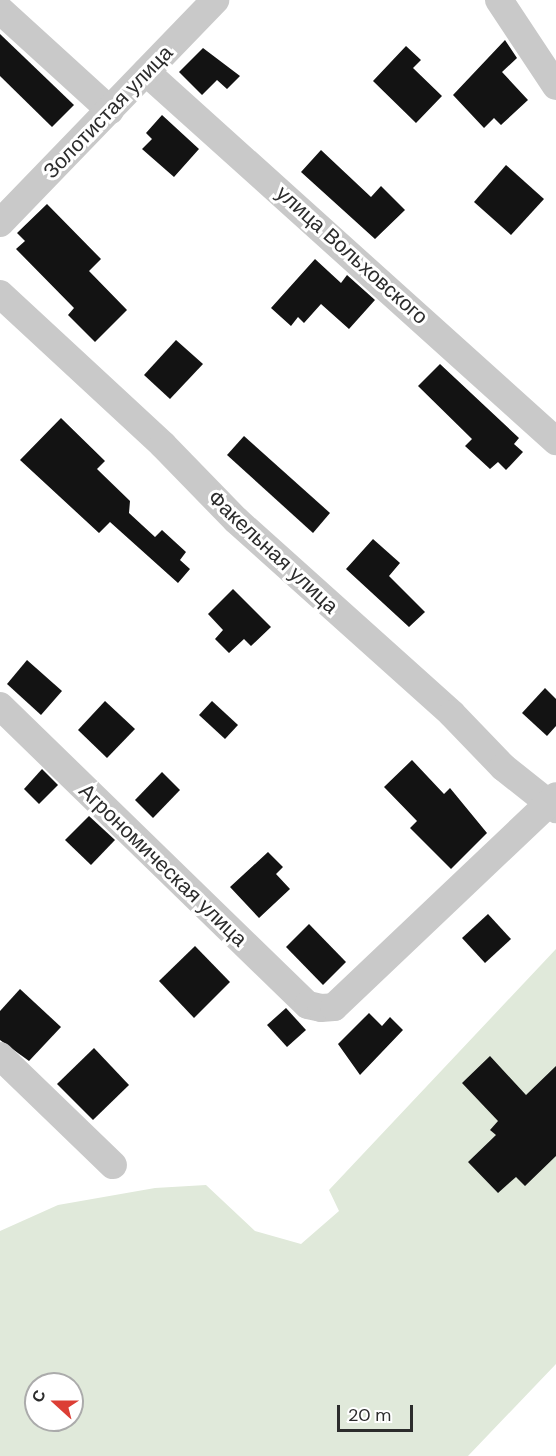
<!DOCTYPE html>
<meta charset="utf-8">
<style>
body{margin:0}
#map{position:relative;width:556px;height:1456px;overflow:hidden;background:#fff;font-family:"DM Sans",sans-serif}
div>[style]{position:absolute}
.green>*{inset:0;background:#e0e9da}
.building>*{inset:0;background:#131313}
.minor>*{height:28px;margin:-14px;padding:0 14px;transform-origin:14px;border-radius:14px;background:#c9c9c9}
span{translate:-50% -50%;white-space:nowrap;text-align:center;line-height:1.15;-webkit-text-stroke:6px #fff;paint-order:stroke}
.street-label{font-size:21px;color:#2c2c2c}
.north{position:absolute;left:24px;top:1372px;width:60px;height:60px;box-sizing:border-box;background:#fff;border:2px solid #ababab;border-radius:50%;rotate:291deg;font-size:16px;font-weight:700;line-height:24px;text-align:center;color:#2c2c2c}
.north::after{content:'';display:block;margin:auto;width:21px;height:27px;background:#dc3e35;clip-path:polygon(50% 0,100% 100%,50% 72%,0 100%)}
.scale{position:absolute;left:337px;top:1405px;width:76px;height:27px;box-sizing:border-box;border:3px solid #2c2c2c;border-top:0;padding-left:8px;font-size:18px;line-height:21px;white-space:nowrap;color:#2c2c2c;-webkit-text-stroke:4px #fff;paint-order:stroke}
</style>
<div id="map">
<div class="green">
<i style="clip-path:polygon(evenodd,556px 949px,556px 1364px,468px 1456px,0 1456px,0 1231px,58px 1205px,155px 1188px,206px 1185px,255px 1231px,301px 1244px,339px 1211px,329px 1190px,556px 949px,36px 1384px,72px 1384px,72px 1420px,36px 1420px,36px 1384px)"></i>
</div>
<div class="building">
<i style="clip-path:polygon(0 34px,74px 105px,52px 127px,0 76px)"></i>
<i style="clip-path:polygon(505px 40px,517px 58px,502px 72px,528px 100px,501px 125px,494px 118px,484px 128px,453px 95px)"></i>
<i style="clip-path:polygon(406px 46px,421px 60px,413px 68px,442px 96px,416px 123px,373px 81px)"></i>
<i style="clip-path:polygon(203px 48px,240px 76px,227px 89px,217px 80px,202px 95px,179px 72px)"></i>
<i style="clip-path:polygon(162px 115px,199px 149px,174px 177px,142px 149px,152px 139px,146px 133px)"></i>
<i style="clip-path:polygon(321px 150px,371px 197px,381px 186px,405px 210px,375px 239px,301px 172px)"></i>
<i style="clip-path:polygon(506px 165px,544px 199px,511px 235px,474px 202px)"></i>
<i style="clip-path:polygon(47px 204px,101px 259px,89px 271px,127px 310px,95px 342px,68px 315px,74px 308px,16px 249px,25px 241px,17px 233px)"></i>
<i style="clip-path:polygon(315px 259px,341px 283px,347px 275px,375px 300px,349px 329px,321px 304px,304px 323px,298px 317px,291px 326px,271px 308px)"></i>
<i style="clip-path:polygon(176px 340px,203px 364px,170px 399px,144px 375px)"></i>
<i style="clip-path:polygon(440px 364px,519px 438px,514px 444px,523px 452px,506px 470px,498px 462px,490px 469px,465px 446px,472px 439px,418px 386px)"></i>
<i style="clip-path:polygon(61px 418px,105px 461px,97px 469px,130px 501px,129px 513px,155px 537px,162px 530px,186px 552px,180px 560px,190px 569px,178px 583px,110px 522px,99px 533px,20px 460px)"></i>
<i style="clip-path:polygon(244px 436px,330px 513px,313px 533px,227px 455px)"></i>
<i style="clip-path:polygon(373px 539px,400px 563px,389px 576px,425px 612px,409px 627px,346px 569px)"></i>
<i style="clip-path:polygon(233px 589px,271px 627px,251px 646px,244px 639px,229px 653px,215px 639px,223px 630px,208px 614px)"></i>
<i style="clip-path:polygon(27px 660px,62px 691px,41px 715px,7px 684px)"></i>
<i style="clip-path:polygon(545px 688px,556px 699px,556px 726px,547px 736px,522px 713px)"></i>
<i style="clip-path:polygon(105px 701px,135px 729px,107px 758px,78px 730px)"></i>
<i style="clip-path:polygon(212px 701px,238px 725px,225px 739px,199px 715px)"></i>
<i style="clip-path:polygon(412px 760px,444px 794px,450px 788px,487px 833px,451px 869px,410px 828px,417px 821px,384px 787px)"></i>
<i style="clip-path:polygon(42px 769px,58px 785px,39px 804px,24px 789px)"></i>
<i style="clip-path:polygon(162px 772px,180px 790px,153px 818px,135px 800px)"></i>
<i style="clip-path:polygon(89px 816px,115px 840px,91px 865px,65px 840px)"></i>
<i style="clip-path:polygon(268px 852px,283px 867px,276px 874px,290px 889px,259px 918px,230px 887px)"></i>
<i style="clip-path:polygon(488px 914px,511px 939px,485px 963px,462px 938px)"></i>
<i style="clip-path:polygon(309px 924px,346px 962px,323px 985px,286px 947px)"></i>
<i style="clip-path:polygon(195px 946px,230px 982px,194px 1018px,159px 981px)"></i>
<i style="clip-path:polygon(20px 989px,61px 1027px,29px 1061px,0 1040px,0 1011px)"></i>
<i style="clip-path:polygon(286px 1008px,306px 1030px,287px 1047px,267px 1025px)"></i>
<i style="clip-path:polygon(369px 1013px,382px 1026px,390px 1017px,403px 1030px,360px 1075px,338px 1044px)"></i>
<i style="clip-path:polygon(94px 1048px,129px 1085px,93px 1120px,57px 1084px)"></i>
<i style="clip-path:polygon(490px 1056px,526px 1095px,556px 1066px,556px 1156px,525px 1186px,516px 1177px,498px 1193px,468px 1162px,496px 1135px,490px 1130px,498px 1121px,462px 1083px)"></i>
</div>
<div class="minor">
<i style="left:499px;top:0;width:103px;rotate:56.5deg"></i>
<i style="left:0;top:10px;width:149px;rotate:42.3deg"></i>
<i style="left:146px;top:72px;width:552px;rotate:41.99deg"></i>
<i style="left:0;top:223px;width:310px;rotate:-46deg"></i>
<i style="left:0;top:294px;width:222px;rotate:42.8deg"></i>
<i style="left:163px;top:445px;width:105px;rotate:45.8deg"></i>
<i style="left:236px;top:520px;width:290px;rotate:41.9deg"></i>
<i style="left:452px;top:714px;width:74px;rotate:46.1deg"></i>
<i style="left:503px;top:767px;width:68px;rotate:38.4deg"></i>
<i style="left:0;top:706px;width:429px;rotate:44.2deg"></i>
<i style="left:308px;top:1005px;width:13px;rotate:13deg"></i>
<i style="left:321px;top:1008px;width:13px;rotate:-4deg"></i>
<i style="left:334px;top:1007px;width:306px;rotate:-43.5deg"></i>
<i style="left:0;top:1056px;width:157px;rotate:44deg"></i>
</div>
<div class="street-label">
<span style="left:108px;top:112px;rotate:-46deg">Золотистая улица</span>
<span style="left:352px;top:255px;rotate:42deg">улица Вольховского</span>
<span style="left:273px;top:552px;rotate:43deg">Факельная улица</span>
<span style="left:163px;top:865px;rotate:44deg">Агрономическая улица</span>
</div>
<div class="north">С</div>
<div class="scale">20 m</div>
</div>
